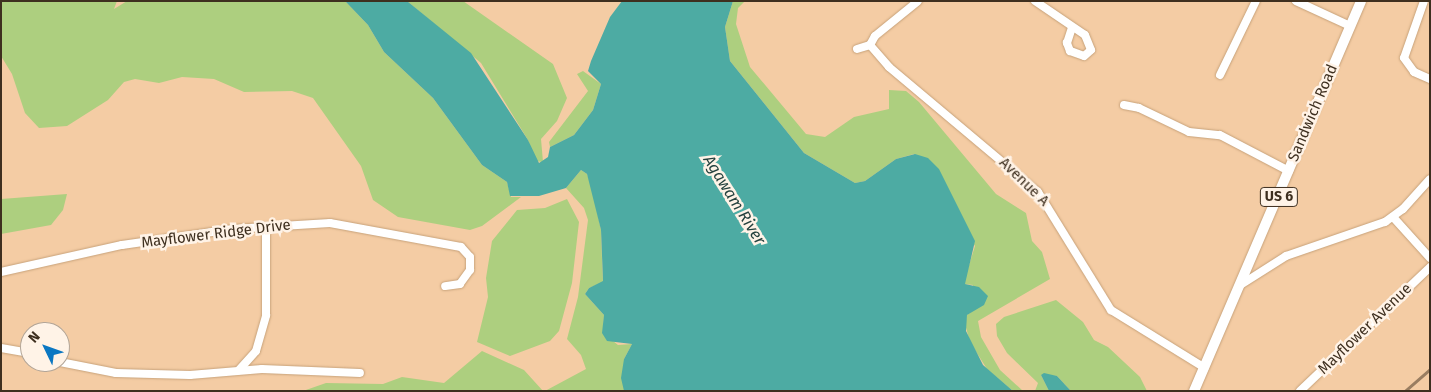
<!DOCTYPE html>
<style>
body{margin:0}
#map{position:relative;width:1431px;height:392px;overflow:hidden;background:#f4cca4;font-family:"Fira Sans",sans-serif}
div>[style]{position:absolute}
.green>*{inset:0;background:#adcf7f}
.water>*{inset:0;background:#4daba3}
.roads{filter:drop-shadow(0 0 1px #c7a27a) drop-shadow(0 0 1px #c7a27a)}
.minor>*{height:8px;margin:-4px;padding:0 4px;transform-origin:4px;border-radius:4px;background:#fff}
.major>*{height:10px;margin:-5px;padding:0 5px;transform-origin:5px;border-radius:5px;background:#fff}
.rail>*{height:2.5px;margin:-1.25px;padding:0 1.25px;transform-origin:1.25px;border-radius:1.25px;background:#997d61}
span{translate:-50% -50%;white-space:nowrap;text-align:center;line-height:1.15;-webkit-text-stroke:5px #fff3e7;paint-order:stroke}
.shield-label span{padding:1px 4px;background:#fff3e7;border:1px solid;border-radius:4px;-webkit-text-stroke-width:0}
.shield-label{font-size:14px;color:#3e2f1f;font-weight:700}
.street-label{font-size:15px;color:#3e2f1f}
.water-label{font-size:16px;color:#24413e;font-style:italic}
.frame{position:absolute;inset:0;border:2px solid #3e2f1f;pointer-events:none}
.north{position:absolute;left:20px;top:322px;width:50px;height:50px;box-sizing:border-box;background:#fff3e7;border:1px solid #b2a597;border-radius:50%;rotate:312deg;font-size:14px;font-weight:700;line-height:20px;text-align:center;color:#3e2f1f}
.north::after{content:'';display:block;margin:auto;width:18px;height:22px;background:#0b77c2;clip-path:polygon(50% 0,100% 100%,50% 72%,0 100%)}
</style>
<div id="map">
<div class="green">
<i style="clip-path:polygon(1px 1px,117px 1px,114px 9px,127px 1px,345px 1px,368px 25px,384px 52px,433px 98px,482px 165px,507px 182px,511px 197px,521px 197px,482px 226px,470px 230px,398px 217px,373px 200px,361px 166px,313px 98px,292px 91px,244px 92px,214px 79px,182px 77px,159px 83px,135px 79px,124px 82px,108px 100px,67px 126px,39px 128px,25px 113px,12px 74px,1px 56px)"></i>
<i style="clip-path:polygon(407px 1px,463px 1px,553px 64px,567px 98px,557px 121px,541px 139px,543px 162px,535px 161px,528px 140px,481px 63px)"></i>
<i style="clip-path:polygon(733px 1px,745px 1px,738px 8px,736px 24px,750px 67px,806px 134px,825px 137px,854px 117px,889px 109px,889px 90px,906px 91px,919px 102px,996px 194px,1026px 213px,1032px 241px,1042px 252px,1050px 279px,978px 321px,981px 337px,1000px 370px,1023px 391px,1013px 391px,987px 369px,970px 342px,965px 324px,967px 315px,975px 309px,973px 285px,965px 284px,965px 278px,975px 246px,914px 154px,896px 159px,865px 181px,855px 183px,804px 153px,730px 61px,725px 27px)"></i>
<i style="clip-path:polygon(583px 71px,601px 84px,593px 110px,574px 135px,550px 147px,549px 142px,588px 91px,577px 74px)"></i>
<i style="clip-path:polygon(581px 170px,587px 174px,592px 188px,601px 230px,602px 259px,603px 282px,589px 288px,585px 294px,604px 315px,603px 333px,618px 345px,632px 344px,624px 359px,661px 391px,545px 391px,586px 369px,581px 355px,567px 339px,578px 297px,588px 220px,584px 208px,566px 188px)"></i>
<i style="clip-path:polygon(67px 194px,63px 210px,51px 225px,1px 234px,1px 199px)"></i>
<i style="clip-path:polygon(567px 199px,579px 222px,572px 283px,559px 331px,550px 341px,510px 356px,477px 342px,488px 297px,486px 278px,492px 241px,517px 210px,545px 208px)"></i>
<i style="clip-path:polygon(1056px 300px,1083px 322px,1094px 340px,1108px 347px,1140px 377px,1147px 391px,1071px 391px,1057px 376px,1041px 375px,1049px 391px,1035px 391px,1038px 383px,1007px 353px,997px 336px,996px 324px,1004px 317px)"></i>
<i style="clip-path:polygon(482px 351px,524px 370px,543px 391px,303px 391px,326px 383px,383px 384px,402px 377px,444px 383px)"></i>
</div>
<div class="water">
<i style="clip-path:polygon(345px 1px,407px 1px,471px 53px,528px 140px,539px 163px,548px 157px,550px 147px,574px 135px,593px 110px,601px 84px,588px 71px,591px 61px,610px 17px,622px 1px,733px 1px,725px 27px,730px 61px,804px 153px,855px 183px,865px 181px,896px 159px,915px 154px,928px 158px,939px 169px,975px 241px,965px 284px,979px 287px,988px 296px,984px 305px,967px 315px,966px 331px,983px 365px,1013px 391px,624px 391px,621px 378px,624px 359px,632px 344px,607px 341px,602px 333px,604px 315px,585px 294px,589px 288px,603px 281px,601px 230px,587px 174px,581px 170px,566px 188px,539px 196px,510px 196px,507px 182px,482px 165px,433px 98px,384px 52px,368px 25px)"></i>
<i style="clip-path:polygon(1044px 373px,1057px 376px,1071px 391px,1049px 391px,1041px 375px)"></i>
</div>
<div class="roads">
<div class="minor">
<i style="left:1035px;top:1px;width:60px;rotate:34.2deg"></i>
<i style="left:1085px;top:35px;width:16px;rotate:68deg"></i>
<i style="left:1091px;top:50px;width:9px;rotate:139deg"></i>
<i style="left:1084px;top:56px;width:15px;rotate:-160deg"></i>
<i style="left:1070px;top:51px;width:9px;rotate:-111deg"></i>
<i style="left:1067px;top:43px;width:16px;rotate:-72deg"></i>
<i style="left:1296px;top:1px;width:60px;rotate:24.8deg"></i>
<i style="left:1424px;top:1px;width:60px;rotate:109.3deg"></i>
<i style="left:1404px;top:58px;width:17px;rotate:54deg"></i>
<i style="left:1414px;top:72px;width:17px;rotate:24deg"></i>
<i style="left:870px;top:45px;width:29px;rotate:49deg"></i>
<i style="left:889px;top:67px;width:194px;rotate:40deg"></i>
<i style="left:1038px;top:192px;width:139px;rotate:58.3deg"></i>
<i style="left:1111px;top:310px;width:110px;rotate:31.7deg"></i>
<i style="left:870px;top:45px;width:10px;rotate:-61deg"></i>
<i style="left:875px;top:36px;width:55px;rotate:-39.1deg"></i>
<i style="left:857px;top:49px;width:14px;rotate:-17deg"></i>
<i style="left:1220px;top:75px;width:82px;rotate:-64.1deg"></i>
<i style="left:1124px;top:105px;width:15px;rotate:11deg"></i>
<i style="left:1139px;top:108px;width:55px;rotate:25.6deg"></i>
<i style="left:1189px;top:132px;width:31px;rotate:6deg"></i>
<i style="left:1220px;top:135px;width:78px;rotate:27.6deg"></i>
<i style="left:1393px;top:217px;width:55px;rotate:47.9deg"></i>
<i style="left:1px;top:272px;width:124px;rotate:-12.6deg"></i>
<i style="left:122px;top:245px;width:112px;rotate:-8.2deg"></i>
<i style="left:233px;top:229px;width:97px;rotate:-3.5deg"></i>
<i style="left:330px;top:223px;width:133px;rotate:10.4deg"></i>
<i style="left:461px;top:247px;width:13px;rotate:48deg"></i>
<i style="left:470px;top:257px;width:13px;rotate:90deg"></i>
<i style="left:470px;top:270px;width:17px;rotate:126deg"></i>
<i style="left:460px;top:284px;width:15px;rotate:172deg"></i>
<i style="left:1242px;top:284px;width:52px;rotate:-32.5deg"></i>
<i style="left:1286px;top:256px;width:105px;rotate:-19deg"></i>
<i style="left:1385px;top:222px;width:22px;rotate:-36deg"></i>
<i style="left:1403px;top:209px;width:40px;rotate:-48deg"></i>
<i style="left:1px;top:348px;width:29px;rotate:10deg"></i>
<i style="left:60px;top:362px;width:57px;rotate:11.1deg"></i>
<i style="left:116px;top:373px;width:74px;rotate:1.5deg"></i>
<i style="left:190px;top:375px;width:72px;rotate:-4.8deg"></i>
<i style="left:262px;top:369px;width:98px;rotate:2.3deg"></i>
<i style="left:239px;top:370px;width:25px;rotate:-48deg"></i>
<i style="left:256px;top:351px;width:37px;rotate:-74deg"></i>
<i style="left:266px;top:315px;width:87px;rotate:-90deg"></i>
<i style="left:1300px;top:391px;width:180px;rotate:-43.6deg"></i>
</div>
<div class="major">
<i style="left:1194px;top:391px;width:424px;rotate:-66.8deg"></i>
</div>
</div>
<div class="rail">
<i style="left:1405px;top:391px;width:33px;rotate:-41deg"></i>
</div>
<div class="shield-label">
<span style="left:1279px;top:197px">US 6</span>
</div>
<div class="street-label">
<span style="left:1313px;top:113px;rotate:-67deg">Sandwich Road</span>
<span style="left:1024px;top:182px;rotate:44deg">Avenue A</span>
<span style="left:216px;top:234px;rotate:-7deg">Mayflower Ridge Drive</span>
<span style="left:1365px;top:329px;rotate:-44deg">Mayflower Avenue</span>
</div>
<div class="water-label">
<span style="left:734px;top:200px;rotate:58deg">Agawam River</span>
</div>
<div class="frame"></div>
<div class="north">N</div>
</div>
